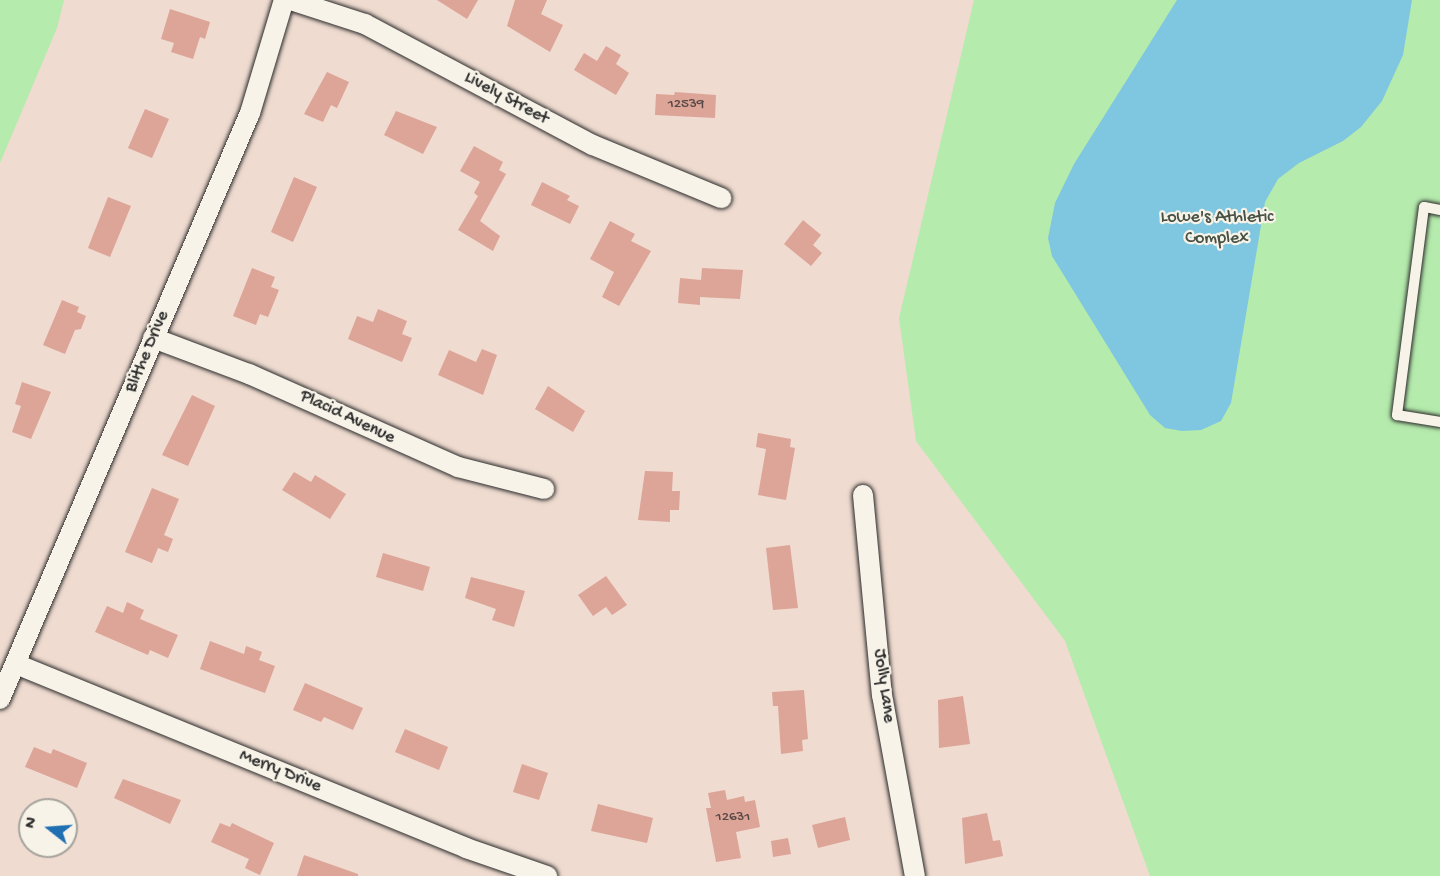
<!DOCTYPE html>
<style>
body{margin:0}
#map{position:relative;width:1440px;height:876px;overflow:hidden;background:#efdbd0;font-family:"Gochi Hand",sans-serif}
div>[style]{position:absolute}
.green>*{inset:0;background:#b5ebad}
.water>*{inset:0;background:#7fc6e0}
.building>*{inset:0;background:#dda498}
.roads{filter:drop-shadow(0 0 2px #2b2b2b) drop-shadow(0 0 2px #2b2b2b)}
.service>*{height:10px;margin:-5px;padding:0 5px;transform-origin:5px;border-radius:5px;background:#f7f3e8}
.minor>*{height:20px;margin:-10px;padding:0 10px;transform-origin:10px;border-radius:10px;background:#f7f3e8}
span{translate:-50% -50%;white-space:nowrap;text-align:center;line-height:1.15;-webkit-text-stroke:4.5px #f7f3e8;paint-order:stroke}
.number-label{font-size:15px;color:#584946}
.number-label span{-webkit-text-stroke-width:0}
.street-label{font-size:18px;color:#2b2b2b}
.park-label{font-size:18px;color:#475145}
.north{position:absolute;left:18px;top:798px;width:60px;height:60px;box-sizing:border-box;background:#f7f3e8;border:2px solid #a5a39c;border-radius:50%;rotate:287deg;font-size:16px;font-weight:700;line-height:24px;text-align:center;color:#2b2b2b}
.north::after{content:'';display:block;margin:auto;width:21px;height:27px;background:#1f6fb2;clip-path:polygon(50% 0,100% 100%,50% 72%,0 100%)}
</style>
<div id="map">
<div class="green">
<i style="clip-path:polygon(0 0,64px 0,57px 28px,0 163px)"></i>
<i style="clip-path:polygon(974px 0,1440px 0,1440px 876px,1150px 876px,1065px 641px,916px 441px,899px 318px)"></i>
</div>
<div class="water">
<i style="clip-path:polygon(1177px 0,1412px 0,1403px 55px,1382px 101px,1361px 127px,1343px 141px,1299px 163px,1278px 179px,1265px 202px,1231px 403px,1221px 421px,1201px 430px,1182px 431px,1165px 428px,1150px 415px,1052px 256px,1048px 238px,1055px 203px,1074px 164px)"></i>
</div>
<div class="building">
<i style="clip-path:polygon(437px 0,478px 0,467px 19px)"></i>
<i style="clip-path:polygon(515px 0,547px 0,541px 14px,563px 25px,550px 52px,507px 26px)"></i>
<i style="clip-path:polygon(170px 9px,210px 22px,205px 39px,200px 37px,193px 59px,171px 52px,174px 43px,161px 39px)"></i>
<i style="clip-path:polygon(606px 46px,621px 55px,616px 64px,629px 73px,616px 95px,574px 70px,584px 53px,597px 61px)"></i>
<i style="clip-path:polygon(327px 72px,349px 82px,337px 108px,331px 105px,323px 122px,304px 114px)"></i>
<i style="clip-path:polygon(675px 92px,716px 95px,715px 118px,655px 115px,656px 94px,674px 95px)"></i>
<i style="clip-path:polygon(145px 109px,169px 119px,152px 158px,128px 148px)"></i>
<i style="clip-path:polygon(396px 111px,437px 127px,423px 154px,384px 135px)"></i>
<i style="clip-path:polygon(474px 146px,503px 162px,499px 170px,506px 174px,480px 221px,500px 236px,493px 251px,458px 230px,478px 196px,474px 193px,480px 182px,460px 171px)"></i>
<i style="clip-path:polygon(294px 177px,317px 187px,293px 242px,271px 232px)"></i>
<i style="clip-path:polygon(542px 182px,570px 196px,567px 200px,579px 206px,570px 224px,531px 205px)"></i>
<i style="clip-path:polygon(108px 197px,131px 206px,110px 257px,88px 248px)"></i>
<i style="clip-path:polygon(803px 220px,821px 235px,813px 245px,822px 253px,811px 266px,784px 244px)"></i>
<i style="clip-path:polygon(610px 221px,635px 234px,631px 241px,651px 251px,619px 306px,602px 297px,614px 272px,590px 259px)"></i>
<i style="clip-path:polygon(252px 268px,275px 277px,271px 287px,279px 290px,268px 317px,260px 314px,256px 325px,233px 316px)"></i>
<i style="clip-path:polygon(702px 268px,743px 270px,740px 299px,700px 297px,700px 305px,678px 303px,680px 278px,701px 280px)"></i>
<i style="clip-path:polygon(62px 300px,79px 307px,77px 312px,86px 316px,81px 329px,75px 330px,65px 354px,43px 345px)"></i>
<i style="clip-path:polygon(378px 309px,407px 321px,402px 334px,412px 338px,402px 362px,348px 339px,357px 316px,373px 322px)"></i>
<i style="clip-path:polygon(482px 349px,497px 355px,483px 395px,438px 375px,449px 350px,476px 362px)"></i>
<i style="clip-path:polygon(22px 382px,51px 392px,31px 439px,12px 432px,21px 406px,15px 404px)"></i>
<i style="clip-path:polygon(548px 386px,585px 411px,573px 432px,535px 409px)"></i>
<i style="clip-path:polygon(192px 395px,215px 406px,188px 466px,162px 455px)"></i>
<i style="clip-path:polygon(758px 433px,791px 439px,790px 447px,795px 448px,786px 500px,758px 495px,766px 449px,756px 447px)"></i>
<i style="clip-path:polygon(645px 471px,673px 472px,672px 491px,680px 491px,679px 510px,670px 510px,670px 522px,638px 520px)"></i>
<i style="clip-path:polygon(294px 472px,311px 482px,315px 475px,346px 494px,330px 519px,282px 490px)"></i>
<i style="clip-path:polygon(152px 488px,179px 499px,164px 535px,173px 539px,168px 552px,158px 548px,152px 563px,125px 552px)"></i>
<i style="clip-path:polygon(790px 545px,798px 608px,773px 610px,766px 548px)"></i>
<i style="clip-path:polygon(383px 553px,430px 567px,423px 591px,376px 577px)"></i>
<i style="clip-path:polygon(606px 576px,627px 605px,612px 615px,606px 607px,593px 616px,578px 595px)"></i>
<i style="clip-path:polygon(471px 577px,525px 591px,514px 627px,492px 620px,496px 609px,465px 598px)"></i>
<i style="clip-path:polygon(127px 602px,144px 610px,140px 619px,178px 635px,168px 658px,150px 650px,148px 655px,95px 632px,107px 606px,123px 613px)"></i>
<i style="clip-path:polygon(210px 641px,244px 654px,246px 646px,262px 652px,259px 660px,275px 666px,265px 693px,200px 669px)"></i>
<i style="clip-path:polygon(305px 683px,363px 708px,353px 730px,324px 717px,321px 722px,293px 710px)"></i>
<i style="clip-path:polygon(804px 690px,808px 739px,802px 740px,803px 751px,781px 754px,778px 706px,773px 706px,772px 692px)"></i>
<i style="clip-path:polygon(963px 696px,970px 744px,939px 748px,938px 700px)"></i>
<i style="clip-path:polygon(405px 729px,448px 747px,439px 770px,395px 752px)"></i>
<i style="clip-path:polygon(34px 747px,51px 754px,53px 749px,87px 763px,77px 788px,25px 767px)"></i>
<i style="clip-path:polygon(522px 764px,548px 773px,539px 800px,513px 792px)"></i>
<i style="clip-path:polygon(123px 779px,181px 800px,170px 824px,114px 798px)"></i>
<i style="clip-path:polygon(725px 790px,727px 800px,744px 796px,745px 802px,755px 800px,760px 827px,736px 832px,741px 858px,716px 862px,706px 808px,711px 808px,708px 793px)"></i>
<i style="clip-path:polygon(598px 804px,653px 818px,647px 843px,591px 831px)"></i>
<i style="clip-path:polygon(987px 813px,993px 841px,1000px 840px,1003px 856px,965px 864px,962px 818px)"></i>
<i style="clip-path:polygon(845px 817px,850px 840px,818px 848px,812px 825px)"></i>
<i style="clip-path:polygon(220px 823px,230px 827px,232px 823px,274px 843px,260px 875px,245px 868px,249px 859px,211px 842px)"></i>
<i style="clip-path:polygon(788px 838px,791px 854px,773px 857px,771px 841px)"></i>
<i style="clip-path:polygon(304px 855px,358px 874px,358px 876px,297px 876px)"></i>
</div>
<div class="roads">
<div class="service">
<i style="left:1440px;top:210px;width:16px;rotate:-169deg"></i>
<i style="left:1424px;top:207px;width:210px;rotate:97.4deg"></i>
<i style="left:1397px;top:415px;width:44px;rotate:9.2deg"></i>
</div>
<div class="minor">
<i style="left:291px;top:0;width:78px;rotate:18deg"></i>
<i style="left:365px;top:24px;width:258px;rotate:28deg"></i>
<i style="left:593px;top:145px;width:139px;rotate:22.5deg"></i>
<i style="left:153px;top:338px;width:103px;rotate:20.6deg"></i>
<i style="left:249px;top:374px;width:229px;rotate:24deg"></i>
<i style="left:458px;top:467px;width:89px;rotate:14.3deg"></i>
<i style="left:863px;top:495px;width:201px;rotate:84.6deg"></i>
<i style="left:882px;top:695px;width:184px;rotate:79.7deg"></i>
<i style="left:16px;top:664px;width:486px;rotate:22.2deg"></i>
<i style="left:466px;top:848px;width:86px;rotate:19.1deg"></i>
<i style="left:0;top:699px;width:637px;rotate:-66.9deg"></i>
<i style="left:250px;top:113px;width:118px;rotate:-73.3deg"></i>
</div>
</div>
<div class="number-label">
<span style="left:686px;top:105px">12539</span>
<span style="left:733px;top:818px">12631</span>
</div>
<div class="street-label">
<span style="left:506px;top:99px;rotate:28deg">Lively Street</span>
<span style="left:148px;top:352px;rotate:-67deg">Blithe Drive</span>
<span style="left:347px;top:418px;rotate:25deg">Placid Avenue</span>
<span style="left:883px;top:686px;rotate:82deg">Jolly Lane</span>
<span style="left:280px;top:772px;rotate:22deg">Merry Drive</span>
</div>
<div class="park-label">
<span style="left:1217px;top:229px">Lowe's Athletic<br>Complex</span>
</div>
<div class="north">N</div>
</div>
